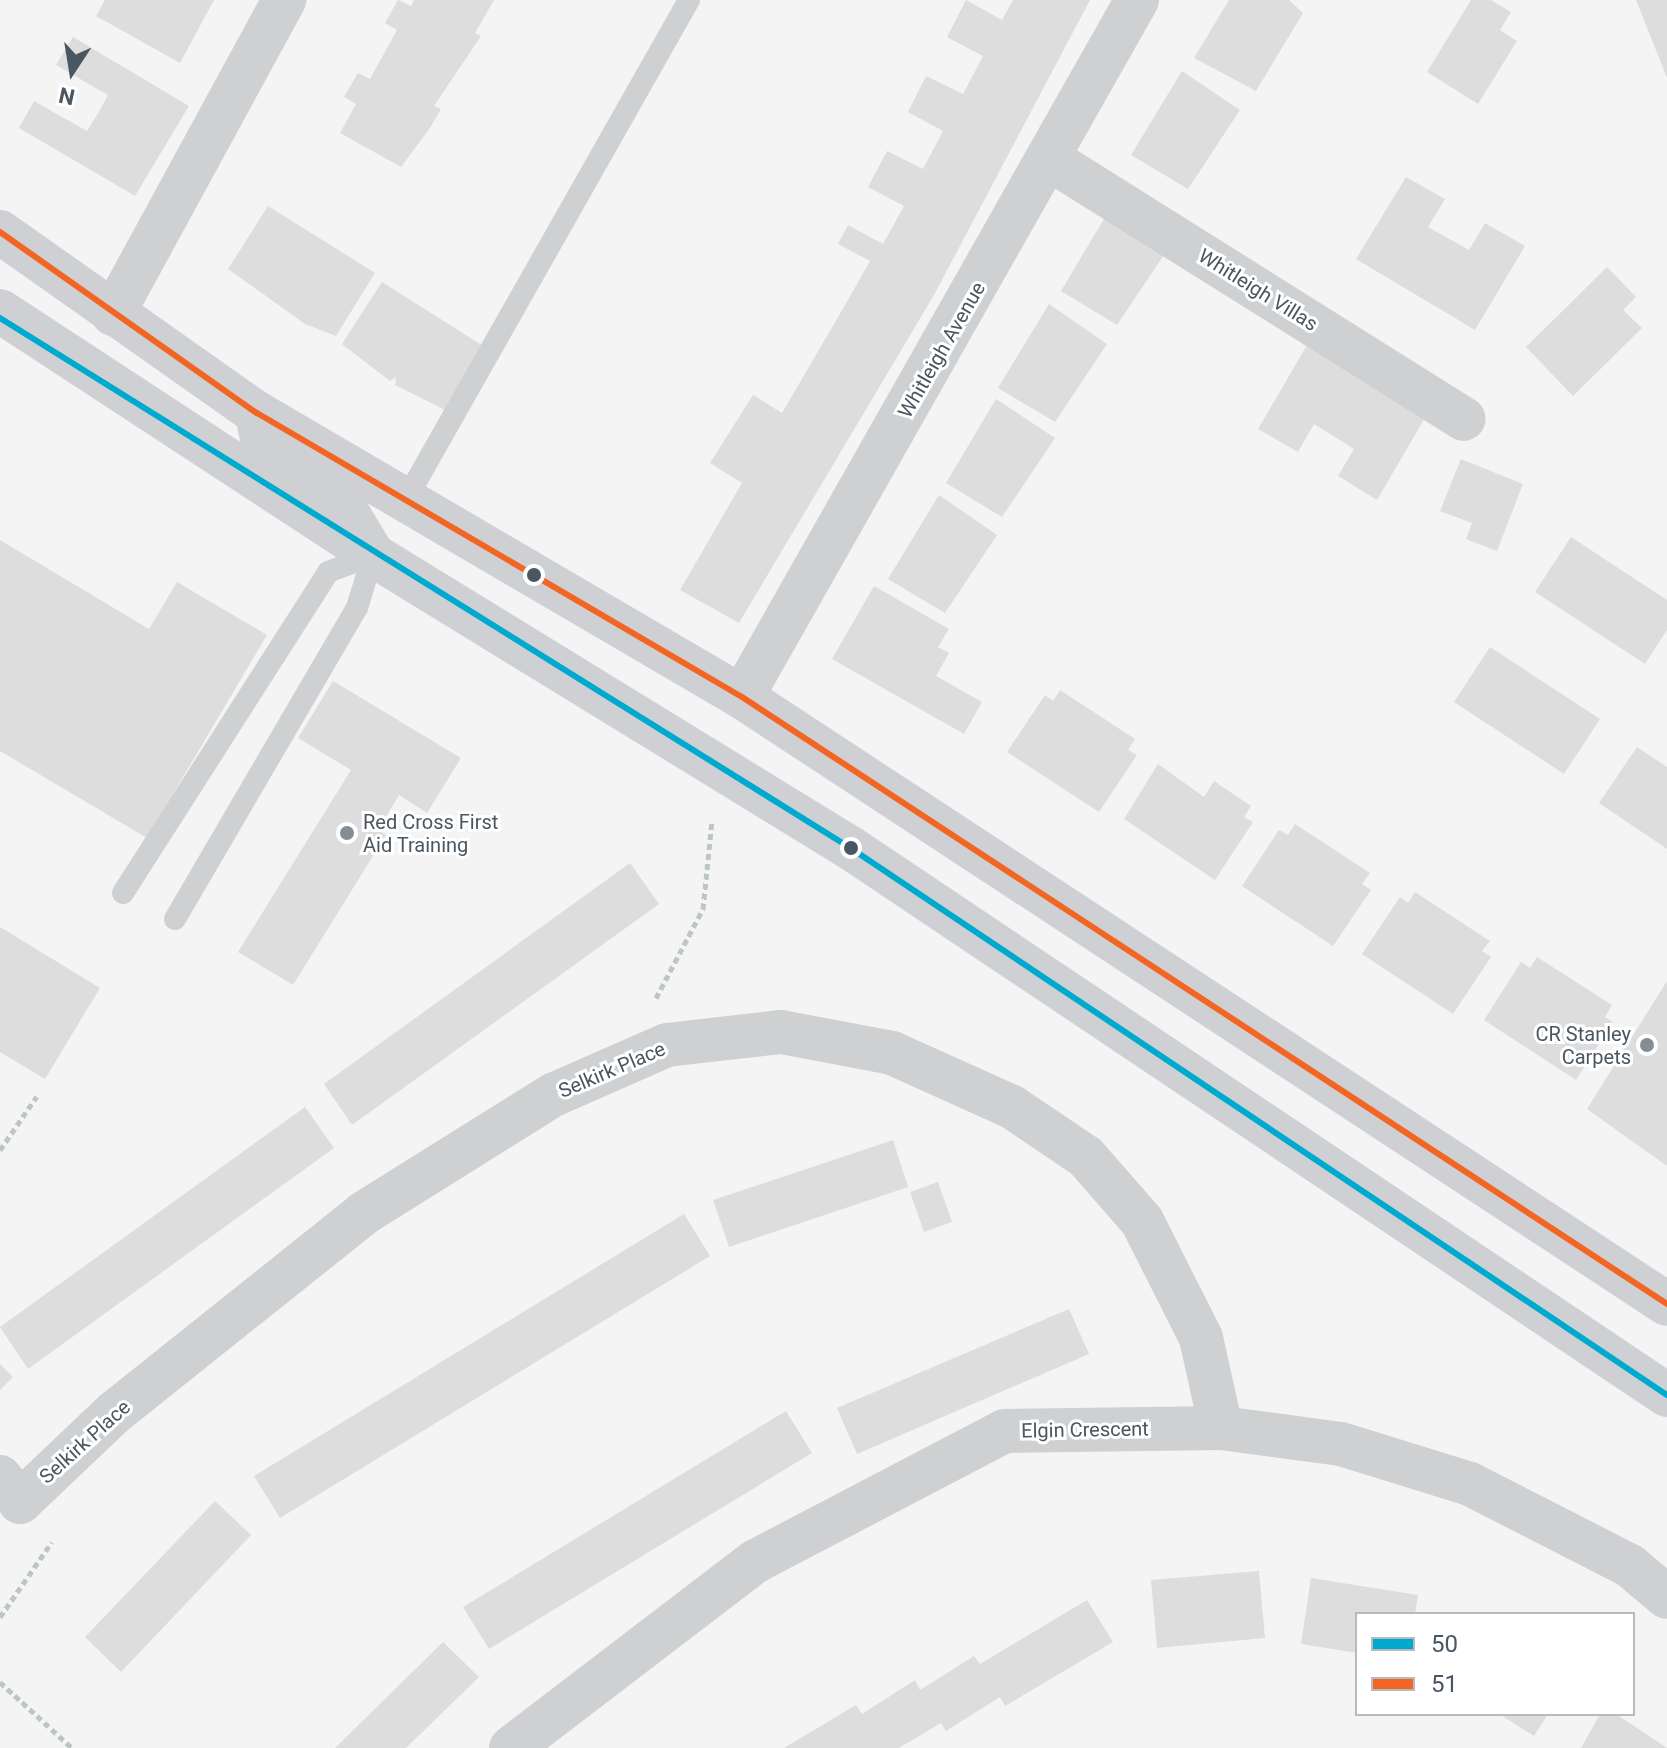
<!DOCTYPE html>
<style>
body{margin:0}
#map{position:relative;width:1667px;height:1748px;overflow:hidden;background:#f4f4f4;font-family:Roboto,sans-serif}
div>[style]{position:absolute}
.building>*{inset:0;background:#ddddde}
.path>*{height:5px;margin-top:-2.5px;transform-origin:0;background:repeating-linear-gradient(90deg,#bcc7c4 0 6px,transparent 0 10px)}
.service>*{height:22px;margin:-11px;padding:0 11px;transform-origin:11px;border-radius:11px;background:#ced0d2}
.minor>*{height:44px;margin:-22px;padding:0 22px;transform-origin:22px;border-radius:22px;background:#ced0d2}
.secondary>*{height:44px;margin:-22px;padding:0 22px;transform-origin:22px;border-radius:22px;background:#ced0d4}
.bus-1>*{height:6px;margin:-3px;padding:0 3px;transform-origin:3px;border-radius:3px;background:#00a9ce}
.bus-2>*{height:6px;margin:-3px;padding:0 3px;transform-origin:3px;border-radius:3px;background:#f26522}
.dots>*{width:22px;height:22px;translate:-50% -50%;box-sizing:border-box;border:4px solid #fff;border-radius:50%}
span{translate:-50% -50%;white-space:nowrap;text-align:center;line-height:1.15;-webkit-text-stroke:6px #fff;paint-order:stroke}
.street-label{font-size:20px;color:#4a5661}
.poi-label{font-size:20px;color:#4a5661}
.left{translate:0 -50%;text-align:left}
.right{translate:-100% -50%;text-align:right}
.legend{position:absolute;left:1355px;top:1612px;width:280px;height:104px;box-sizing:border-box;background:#fff;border:2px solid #b7bbc0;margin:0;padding:10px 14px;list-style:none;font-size:24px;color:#4a5661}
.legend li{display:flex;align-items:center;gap:16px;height:40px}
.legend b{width:40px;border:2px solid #b7bbc0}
.north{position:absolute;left:32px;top:32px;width:80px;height:80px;-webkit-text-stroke:6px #fff;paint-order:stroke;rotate:192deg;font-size:22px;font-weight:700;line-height:32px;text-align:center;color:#4a5661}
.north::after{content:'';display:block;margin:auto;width:28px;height:36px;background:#4a5661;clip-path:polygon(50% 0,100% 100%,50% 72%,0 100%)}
</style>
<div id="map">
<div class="building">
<i style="clip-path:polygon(105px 0,214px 0,180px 63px,96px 16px)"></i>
<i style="clip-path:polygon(398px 0,411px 6px,414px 0,494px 0,475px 33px,481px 36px,434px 106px,441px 109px,430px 128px,401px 167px,340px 133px,356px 104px,344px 97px,358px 73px,370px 79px,397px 30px,385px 23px)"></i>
<i style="clip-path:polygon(966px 0,1002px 20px,1013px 0,1090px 0,934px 295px,739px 623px,680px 590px,742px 483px,710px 463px,753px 395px,782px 413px,848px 300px,870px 261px,838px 244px,848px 225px,883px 244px,904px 206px,868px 187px,887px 151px,923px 169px,943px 131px,908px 112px,926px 76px,963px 94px,983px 56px,947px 37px)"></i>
<i style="clip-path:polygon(1229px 0,1289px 0,1303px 13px,1256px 91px,1194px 58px)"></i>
<i style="clip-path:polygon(1471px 0,1491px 0,1511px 12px,1500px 30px,1517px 41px,1478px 104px,1427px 72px)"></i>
<i style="clip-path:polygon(1636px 0,1667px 0,1667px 78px)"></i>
<i style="clip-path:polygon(73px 37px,189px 106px,135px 196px,19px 128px,34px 101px,87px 131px,97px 115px,108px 95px,56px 65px)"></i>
<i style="clip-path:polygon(1182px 71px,1240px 110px,1188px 189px,1131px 155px)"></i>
<i style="clip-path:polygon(1406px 177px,1445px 199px,1428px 227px,1469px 250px,1485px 223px,1525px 246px,1475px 330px,1356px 259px)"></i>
<i style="clip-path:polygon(268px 206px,375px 273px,336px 336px,305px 324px,228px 269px)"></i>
<i style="clip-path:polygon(1111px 207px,1170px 246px,1117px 325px,1061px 291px)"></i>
<i style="clip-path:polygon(1607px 267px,1636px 297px,1623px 310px,1642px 328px,1573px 396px,1526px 347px)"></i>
<i style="clip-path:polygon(382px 282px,488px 349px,449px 412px,395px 385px,396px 377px,390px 381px,342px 344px)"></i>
<i style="clip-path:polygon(1049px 304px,1107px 344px,1055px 422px,998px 388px)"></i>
<i style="clip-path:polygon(1307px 345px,1426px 416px,1377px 500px,1338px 476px,1354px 449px,1314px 424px,1298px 452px,1258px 429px)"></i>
<i style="clip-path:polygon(996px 399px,1055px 438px,1002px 517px,946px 483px)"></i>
<i style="clip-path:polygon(1461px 459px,1523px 484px,1497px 551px,1466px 539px,1472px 523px,1440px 511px)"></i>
<i style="clip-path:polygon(939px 495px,997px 535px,945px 613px,888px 579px)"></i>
<i style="clip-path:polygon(1571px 537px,1667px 600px,1667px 630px,1645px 664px,1535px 592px)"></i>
<i style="clip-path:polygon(0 540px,149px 629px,177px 582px,267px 635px,147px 838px,0 751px)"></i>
<i style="clip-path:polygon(874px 586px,949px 629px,938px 647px,949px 653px,936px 676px,982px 702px,964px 734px,832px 659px)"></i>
<i style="clip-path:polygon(1490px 647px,1600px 719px,1564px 774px,1454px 702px)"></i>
<i style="clip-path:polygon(333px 681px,461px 758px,427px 813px,399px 795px,378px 830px,386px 835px,293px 985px,238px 952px,351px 770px,298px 738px)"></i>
<i style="clip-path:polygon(1060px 690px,1135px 739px,1128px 750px,1137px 755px,1099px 812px,1007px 752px,1045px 695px,1053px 701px)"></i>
<i style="clip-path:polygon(1637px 747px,1667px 767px,1667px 849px,1599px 803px)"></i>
<i style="clip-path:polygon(1158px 764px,1204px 797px,1214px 781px,1251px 806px,1244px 817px,1253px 822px,1215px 880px,1124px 819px)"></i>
<i style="clip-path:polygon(1295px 824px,1370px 873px,1362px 884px,1371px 890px,1333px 946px,1242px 886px,1279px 830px,1288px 835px)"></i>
<i style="clip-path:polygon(630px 863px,659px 904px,352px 1125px,324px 1084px)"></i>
<i style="clip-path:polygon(1415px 892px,1490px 941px,1482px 951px,1491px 957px,1453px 1014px,1362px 954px,1400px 897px,1408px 903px)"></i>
<i style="clip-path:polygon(0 927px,100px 988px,45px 1079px,0 1052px)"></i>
<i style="clip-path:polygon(1537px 957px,1612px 1005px,1605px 1017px,1613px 1022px,1576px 1080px,1484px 1020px,1521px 962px,1530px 968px)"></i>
<i style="clip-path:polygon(1667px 981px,1667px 1166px,1587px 1109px)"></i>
<i style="clip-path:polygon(305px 1107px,334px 1148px,28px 1369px,0 1327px)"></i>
<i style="clip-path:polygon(893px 1140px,908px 1187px,729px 1247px,713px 1200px)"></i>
<i style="clip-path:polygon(938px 1182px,952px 1222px,924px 1232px,910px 1192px)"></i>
<i style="clip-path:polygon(684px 1214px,710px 1256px,280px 1518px,254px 1476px)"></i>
<i style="clip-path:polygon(1069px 1309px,1089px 1354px,857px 1454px,837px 1408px)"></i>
<i style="clip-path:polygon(0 1364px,13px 1377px,0 1390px)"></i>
<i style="clip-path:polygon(786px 1411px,812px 1453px,489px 1649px,463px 1607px)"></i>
<i style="clip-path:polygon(215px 1501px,251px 1535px,121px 1672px,85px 1637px)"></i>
<i style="clip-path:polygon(1259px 1571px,1265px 1638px,1157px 1648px,1151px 1580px)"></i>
<i style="clip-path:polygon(1311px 1578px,1418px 1595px,1415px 1614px,1357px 1614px,1357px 1653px,1301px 1644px)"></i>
<i style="clip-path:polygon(1087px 1600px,1113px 1642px,1005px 1706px,1000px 1697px,946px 1731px,941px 1723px,899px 1748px,784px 1748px,856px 1705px,862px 1714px,915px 1680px,920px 1690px,974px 1656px,980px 1664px)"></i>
<i style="clip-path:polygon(443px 1642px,479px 1677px,406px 1748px,335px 1748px)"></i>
<i style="clip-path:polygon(1499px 1714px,1548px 1714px,1534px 1736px)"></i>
<i style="clip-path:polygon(1600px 1714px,1616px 1714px,1667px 1748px,1581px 1748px)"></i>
</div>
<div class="path">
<i style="left:656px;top:998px;width:101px;rotate:-62.2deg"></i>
<i style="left:703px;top:909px;width:89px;rotate:-84.2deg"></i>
<i style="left:0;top:1150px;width:65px;rotate:-55.6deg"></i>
<i style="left:0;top:1617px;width:91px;rotate:-55.3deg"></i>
<i style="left:0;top:1682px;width:98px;rotate:42.5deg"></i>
</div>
<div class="service">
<i style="left:405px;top:501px;width:576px;rotate:-60.45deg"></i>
<i style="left:123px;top:893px;width:381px;rotate:-57.4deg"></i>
<i style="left:328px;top:572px;width:48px;rotate:-20.7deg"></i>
<i style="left:175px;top:919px;width:360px;rotate:-59.7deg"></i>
<i style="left:357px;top:608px;width:55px;rotate:-73.2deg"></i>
</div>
<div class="minor">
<i style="left:1051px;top:160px;width:487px;rotate:32.1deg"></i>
<i style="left:113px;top:314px;width:358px;rotate:-61.4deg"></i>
<i style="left:257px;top:413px;width:31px;rotate:79deg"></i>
<i style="left:263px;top:443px;width:82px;rotate:32.5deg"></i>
<i style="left:332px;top:487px;width:79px;rotate:58.9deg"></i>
<i style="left:742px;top:697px;width:801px;rotate:-60.46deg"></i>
<i style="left:0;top:1477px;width:32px;rotate:51deg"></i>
<i style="left:20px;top:1502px;width:131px;rotate:-43.5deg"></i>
<i style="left:115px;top:1412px;width:319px;rotate:-38.6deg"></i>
<i style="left:364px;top:1213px;width:223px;rotate:-32deg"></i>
<i style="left:553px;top:1095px;width:124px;rotate:-23.7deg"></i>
<i style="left:667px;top:1045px;width:115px;rotate:-6.5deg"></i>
<i style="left:781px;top:1032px;width:113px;rotate:10.7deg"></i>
<i style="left:892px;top:1053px;width:132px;rotate:24.2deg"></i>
<i style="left:1012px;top:1107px;width:89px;rotate:34deg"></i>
<i style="left:1086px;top:1157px;width:85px;rotate:48.8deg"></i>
<i style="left:1142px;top:1221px;width:131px;rotate:63.2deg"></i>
<i style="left:1201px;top:1338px;width:92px;rotate:77.5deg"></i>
<i style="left:511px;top:1748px;width:308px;rotate:-37.4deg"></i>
<i style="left:756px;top:1561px;width:281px;rotate:-27.6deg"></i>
<i style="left:1005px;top:1431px;width:216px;rotate:-0.8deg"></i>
<i style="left:1221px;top:1428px;width:121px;rotate:7.6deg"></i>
<i style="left:1341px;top:1444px;width:135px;rotate:17.2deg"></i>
<i style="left:1470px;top:1484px;width:180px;rotate:27.1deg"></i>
<i style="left:1630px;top:1566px;width:48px;rotate:40deg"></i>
</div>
<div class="secondary">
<i style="left:0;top:232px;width:314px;rotate:35.2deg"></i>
<i style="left:257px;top:413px;width:562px;rotate:30.35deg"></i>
<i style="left:742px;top:697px;width:1106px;rotate:33.27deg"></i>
<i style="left:0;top:311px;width:446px;rotate:33.2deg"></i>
<i style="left:373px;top:555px;width:562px;rotate:31.54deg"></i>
<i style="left:852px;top:849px;width:981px;rotate:33.82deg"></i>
</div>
<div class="bus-1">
<i style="left:0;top:318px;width:1004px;rotate:31.93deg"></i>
<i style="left:852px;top:849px;width:981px;rotate:33.82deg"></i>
</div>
<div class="bus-2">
<i style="left:0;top:232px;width:314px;rotate:35.2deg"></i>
<i style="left:257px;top:413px;width:562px;rotate:30.35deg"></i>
<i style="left:742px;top:697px;width:1106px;rotate:33.27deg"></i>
</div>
<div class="dots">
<i style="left:534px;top:575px;background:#4a5661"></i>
<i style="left:347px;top:833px;background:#868d94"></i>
<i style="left:851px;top:848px;background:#4a5661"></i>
<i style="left:1647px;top:1045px;background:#868d94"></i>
</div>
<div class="street-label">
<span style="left:1258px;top:290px;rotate:32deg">Whitleigh Villas</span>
<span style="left:942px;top:350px;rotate:-60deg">Whitleigh Avenue</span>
<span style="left:612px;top:1070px;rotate:-23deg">Selkirk Place</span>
<span style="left:1085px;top:1430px;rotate:-1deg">Elgin Crescent</span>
<span style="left:85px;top:1442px;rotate:-42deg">Selkirk Place</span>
</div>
<div class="poi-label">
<span class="left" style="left:363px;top:834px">Red Cross First<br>Aid Training</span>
<span class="right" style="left:1631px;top:1046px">CR Stanley<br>Carpets</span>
</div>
<ul class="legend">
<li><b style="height:10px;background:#00a9ce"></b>50</li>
<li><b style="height:10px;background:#f26522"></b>51</li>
</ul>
<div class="north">N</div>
</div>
